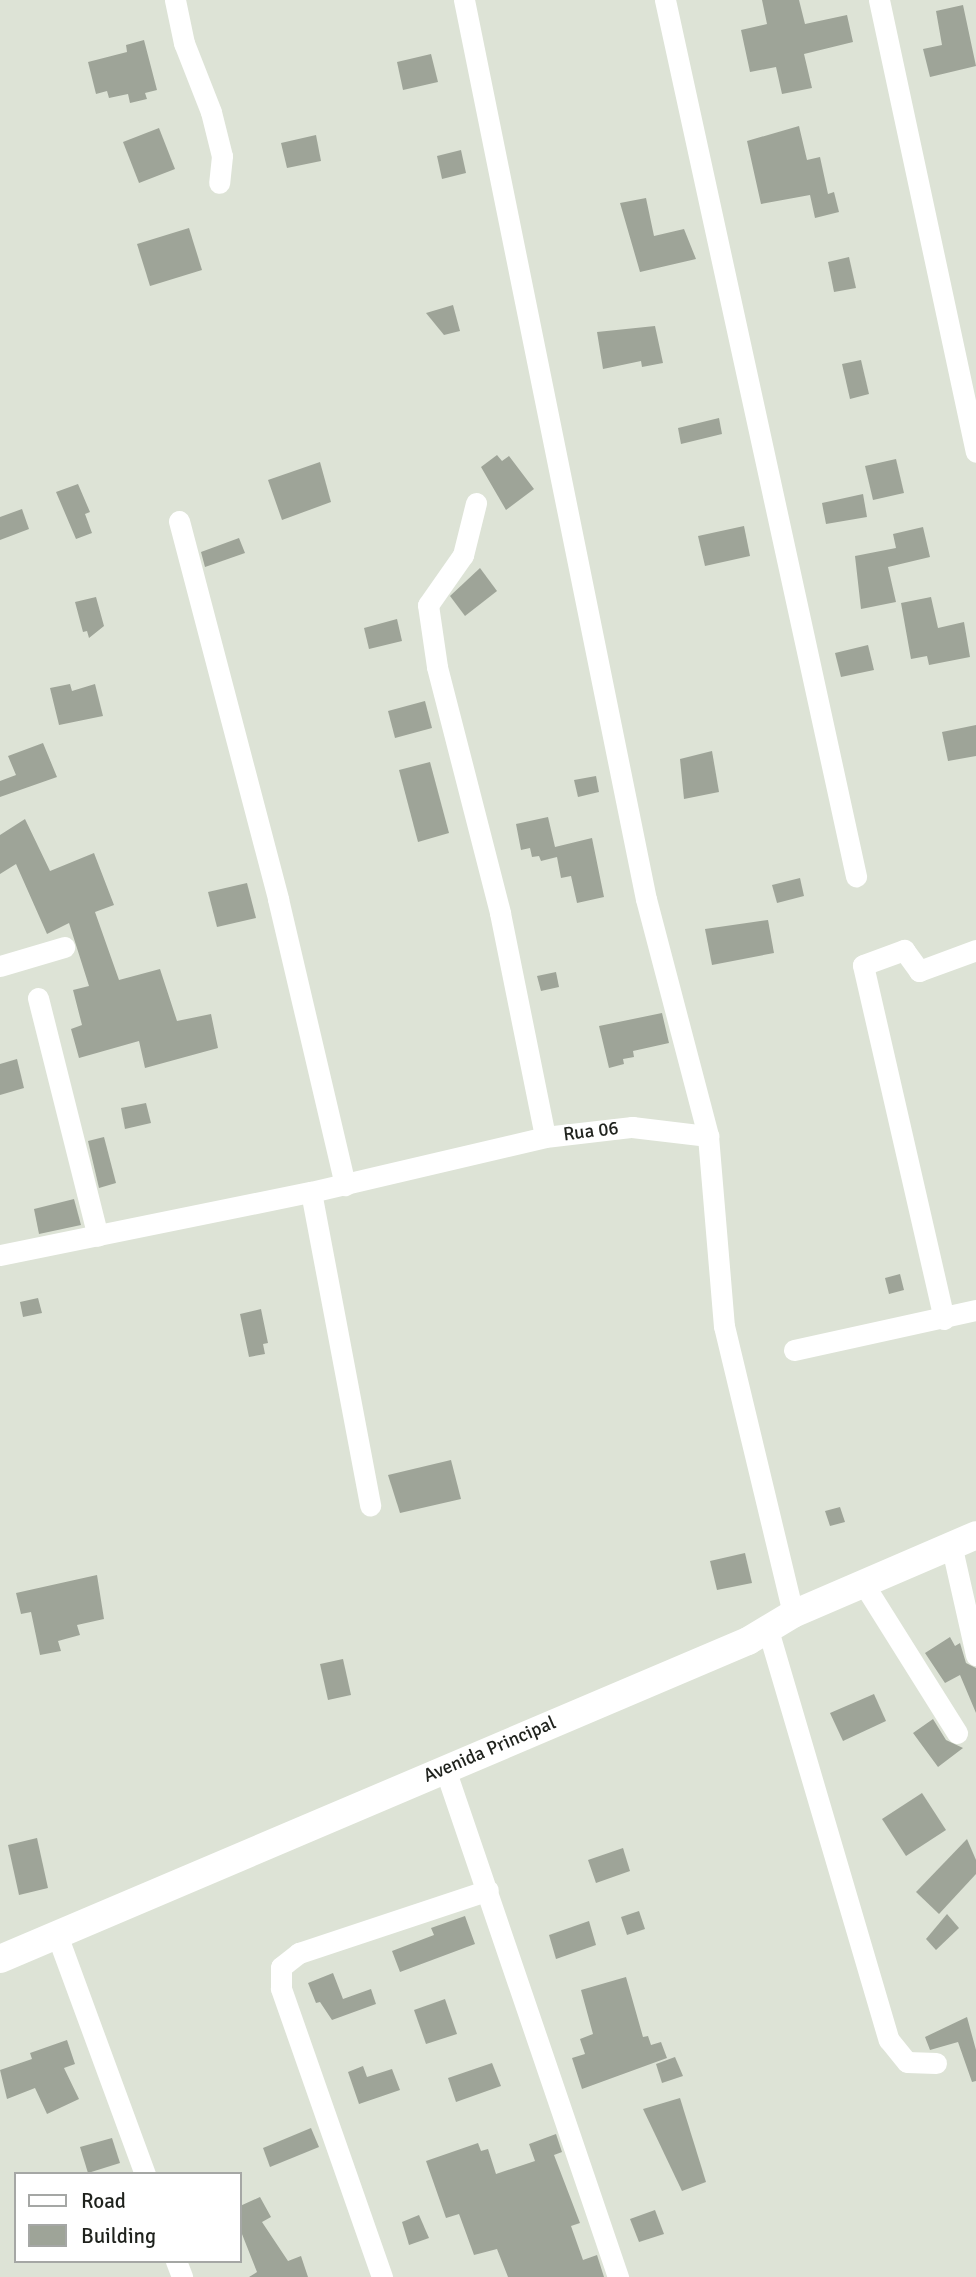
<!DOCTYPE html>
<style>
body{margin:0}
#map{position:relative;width:976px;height:2277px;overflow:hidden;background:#dde3d6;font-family:Signika,sans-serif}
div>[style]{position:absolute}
.building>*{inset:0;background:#9ea498}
.minor>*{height:21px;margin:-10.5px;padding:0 10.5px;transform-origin:10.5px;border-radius:10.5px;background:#fff}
.tertiary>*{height:28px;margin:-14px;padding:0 14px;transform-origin:14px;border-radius:14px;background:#fff}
span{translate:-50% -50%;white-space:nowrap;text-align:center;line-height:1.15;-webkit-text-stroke:5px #fff;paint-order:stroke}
.street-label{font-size:19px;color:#1f221d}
.legend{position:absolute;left:14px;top:2172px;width:228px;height:91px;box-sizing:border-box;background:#fff;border:2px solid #a5a7a5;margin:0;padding:9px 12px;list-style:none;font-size:21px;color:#1f221d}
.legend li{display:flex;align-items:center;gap:14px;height:35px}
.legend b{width:35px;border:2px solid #a5a7a5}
</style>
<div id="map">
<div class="building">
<i style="clip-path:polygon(762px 0,799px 0,805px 24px,847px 15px,853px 42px,804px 54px,812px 88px,782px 94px,776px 67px,750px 72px,741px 30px,767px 24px)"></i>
<i style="clip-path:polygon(963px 5px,976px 66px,930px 77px,923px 49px,942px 45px,936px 11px)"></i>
<i style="clip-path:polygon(144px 40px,157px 90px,145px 93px,147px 99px,130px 103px,128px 94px,109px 98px,107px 91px,96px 94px,88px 62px,127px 52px,126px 45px)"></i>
<i style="clip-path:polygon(431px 54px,438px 82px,403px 90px,397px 62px)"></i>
<i style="clip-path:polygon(799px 126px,807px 160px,820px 157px,828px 194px,834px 192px,839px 212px,815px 218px,810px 195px,761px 204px,747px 141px)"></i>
<i style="clip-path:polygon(159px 128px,175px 169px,139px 183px,123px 142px)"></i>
<i style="clip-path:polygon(316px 135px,321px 161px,287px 168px,281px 143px)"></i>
<i style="clip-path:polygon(461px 150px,466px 173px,442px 179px,437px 156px)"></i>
<i style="clip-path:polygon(646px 198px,654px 236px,684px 229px,696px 259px,640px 272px,620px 203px)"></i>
<i style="clip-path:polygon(189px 228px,202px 270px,150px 286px,137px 244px)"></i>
<i style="clip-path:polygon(849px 257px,856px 288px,834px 292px,828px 262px)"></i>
<i style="clip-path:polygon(453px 305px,460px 331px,444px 335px,426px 313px)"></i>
<i style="clip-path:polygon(655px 326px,663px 363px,642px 367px,641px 361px,603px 369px,597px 332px)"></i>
<i style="clip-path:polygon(861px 360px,869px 394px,850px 399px,842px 364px)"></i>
<i style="clip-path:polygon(719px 418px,722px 434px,681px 444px,678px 428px)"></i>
<i style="clip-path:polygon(497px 455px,502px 461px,509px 456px,534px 489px,506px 510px,481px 467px)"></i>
<i style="clip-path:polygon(896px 459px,904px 493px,873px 500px,865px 466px)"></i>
<i style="clip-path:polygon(320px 462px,331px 502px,282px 520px,268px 480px)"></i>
<i style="clip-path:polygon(78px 484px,90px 512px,85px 514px,92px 533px,76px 539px,56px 492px)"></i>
<i style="clip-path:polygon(863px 494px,867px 517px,826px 524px,822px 503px)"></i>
<i style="clip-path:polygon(22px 509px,29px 529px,0 540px,0 517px)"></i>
<i style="clip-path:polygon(744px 526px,750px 556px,705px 566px,698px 536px)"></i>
<i style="clip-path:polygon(923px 527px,930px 557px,888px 567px,896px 602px,861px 609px,855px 556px,896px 548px,893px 534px)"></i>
<i style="clip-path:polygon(239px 538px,245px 553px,205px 567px,201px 552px)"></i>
<i style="clip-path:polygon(480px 568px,497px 591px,465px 616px,450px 596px)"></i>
<i style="clip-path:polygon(96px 597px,104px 626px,89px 638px,87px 631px,83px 632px,75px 602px)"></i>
<i style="clip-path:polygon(931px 597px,938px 628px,964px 622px,970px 657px,929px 665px,927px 656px,911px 659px,901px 603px)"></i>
<i style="clip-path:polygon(397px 619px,402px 641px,369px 649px,364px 628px)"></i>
<i style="clip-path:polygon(868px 645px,874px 670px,841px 677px,835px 653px)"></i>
<i style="clip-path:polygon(70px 684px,72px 691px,95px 684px,103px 716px,59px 725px,50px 688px)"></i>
<i style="clip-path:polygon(425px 701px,432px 728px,395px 738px,388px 711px)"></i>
<i style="clip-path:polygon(976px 725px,976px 756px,948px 761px,942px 732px)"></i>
<i style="clip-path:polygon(43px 743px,57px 777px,0 797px,0 781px,16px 775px,8px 756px)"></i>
<i style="clip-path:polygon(712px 751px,719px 792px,684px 799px,680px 759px)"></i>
<i style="clip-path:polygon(430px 762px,449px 833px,418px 842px,399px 770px)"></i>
<i style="clip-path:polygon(596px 776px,599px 792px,578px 797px,574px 780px)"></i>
<i style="clip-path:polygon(548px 817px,555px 847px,592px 838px,604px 897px,577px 903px,571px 876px,561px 878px,557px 857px,541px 861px,539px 856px,532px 857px,530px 848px,521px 850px,516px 824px)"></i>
<i style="clip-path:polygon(25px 819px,50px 871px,94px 853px,114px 905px,95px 912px,119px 980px,160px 969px,177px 1021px,211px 1014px,218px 1048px,145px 1068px,139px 1041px,79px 1058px,71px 1029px,82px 1025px,73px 990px,89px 986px,69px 923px,47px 934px,16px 864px,0 874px,0 835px)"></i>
<i style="clip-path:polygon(800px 878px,804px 896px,777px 903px,772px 885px)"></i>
<i style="clip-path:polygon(247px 883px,256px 918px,217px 927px,208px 892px)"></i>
<i style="clip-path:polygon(768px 920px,774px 953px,712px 965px,705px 929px)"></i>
<i style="clip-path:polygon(556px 972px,559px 987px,541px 991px,537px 976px)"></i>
<i style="clip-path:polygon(662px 1013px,669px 1043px,633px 1051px,634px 1057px,623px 1059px,624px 1064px,609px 1068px,599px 1026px)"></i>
<i style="clip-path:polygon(17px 1059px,24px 1088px,0 1095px,0 1064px)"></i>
<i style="clip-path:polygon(146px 1103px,151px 1123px,125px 1129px,121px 1108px)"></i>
<i style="clip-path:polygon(104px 1137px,116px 1183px,99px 1188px,88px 1141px)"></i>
<i style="clip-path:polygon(74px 1199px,81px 1225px,39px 1234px,34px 1209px)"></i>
<i style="clip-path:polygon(900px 1274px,904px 1290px,889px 1294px,885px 1278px)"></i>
<i style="clip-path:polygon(38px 1298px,42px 1313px,23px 1317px,20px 1302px)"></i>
<i style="clip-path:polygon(261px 1309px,268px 1343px,263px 1344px,265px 1354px,249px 1357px,240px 1314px)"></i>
<i style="clip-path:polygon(451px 1460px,461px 1499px,400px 1513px,388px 1475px)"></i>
<i style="clip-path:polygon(840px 1507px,845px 1522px,830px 1526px,825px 1511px)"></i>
<i style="clip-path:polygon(745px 1553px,752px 1583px,717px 1590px,710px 1561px)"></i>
<i style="clip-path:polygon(97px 1575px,104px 1619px,77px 1625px,80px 1635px,58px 1641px,61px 1651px,40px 1655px,31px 1612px,21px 1614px,16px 1593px)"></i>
<i style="clip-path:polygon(950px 1637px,955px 1646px,960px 1643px,966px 1663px,976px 1668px,976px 1713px,960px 1675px,945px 1683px,925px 1653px)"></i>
<i style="clip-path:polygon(343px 1659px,351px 1695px,328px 1700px,320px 1664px)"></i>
<i style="clip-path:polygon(874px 1694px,886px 1721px,843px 1741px,830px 1713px)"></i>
<i style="clip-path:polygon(933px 1719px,946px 1740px,963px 1748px,938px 1767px,913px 1733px)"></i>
<i style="clip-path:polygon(922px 1793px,946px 1830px,906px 1856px,882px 1819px)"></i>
<i style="clip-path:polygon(37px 1838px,48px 1888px,19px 1895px,8px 1845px)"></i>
<i style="clip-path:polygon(967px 1839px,976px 1860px,976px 1874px,939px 1914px,916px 1892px)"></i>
<i style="clip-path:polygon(623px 1848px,630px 1871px,596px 1883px,588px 1860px)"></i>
<i style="clip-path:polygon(639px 1911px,645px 1929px,627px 1935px,621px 1917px)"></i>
<i style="clip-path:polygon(947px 1914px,959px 1928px,936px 1950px,926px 1939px)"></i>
<i style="clip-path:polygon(465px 1916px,475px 1944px,400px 1972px,392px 1951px,434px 1935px,431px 1928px)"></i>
<i style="clip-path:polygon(589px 1921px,596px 1945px,556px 1959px,549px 1935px)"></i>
<i style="clip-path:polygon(333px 1973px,343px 1999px,371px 1989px,376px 2004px,332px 2020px,320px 2002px,316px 2003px,308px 1983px)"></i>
<i style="clip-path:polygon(626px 1977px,643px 2037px,648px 2036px,651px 2045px,661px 2042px,667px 2058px,582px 2089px,572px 2058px,585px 2054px,580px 2039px,593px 2034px,581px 1990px)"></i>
<i style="clip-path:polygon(445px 1999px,457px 2034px,426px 2044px,414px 2010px)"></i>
<i style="clip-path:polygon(967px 2017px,976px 2050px,976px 2081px,972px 2082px,958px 2042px,930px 2050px,925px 2037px)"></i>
<i style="clip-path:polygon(67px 2040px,75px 2064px,64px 2068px,79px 2099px,47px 2114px,35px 2088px,7px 2099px,0 2070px,32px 2059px,30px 2053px)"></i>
<i style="clip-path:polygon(675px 2057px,683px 2076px,662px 2083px,656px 2064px)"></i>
<i style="clip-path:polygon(492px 2063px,501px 2086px,456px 2102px,448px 2078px)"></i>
<i style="clip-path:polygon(363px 2066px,367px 2077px,392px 2069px,400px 2090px,359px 2104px,348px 2072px)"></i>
<i style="clip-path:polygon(680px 2098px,706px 2182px,682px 2191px,643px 2109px)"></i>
<i style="clip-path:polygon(311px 2128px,319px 2147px,270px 2167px,263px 2148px)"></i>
<i style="clip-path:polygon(556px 2134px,562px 2152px,554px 2155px,580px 2223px,571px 2226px,583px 2260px,597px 2255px,604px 2277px,508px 2277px,497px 2249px,474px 2255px,459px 2214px,446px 2218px,426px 2161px,478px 2143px,481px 2151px,488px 2149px,496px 2174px,535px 2161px,529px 2144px)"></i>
<i style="clip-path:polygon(112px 2138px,120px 2163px,88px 2173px,80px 2147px)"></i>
<i style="clip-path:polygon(260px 2197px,271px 2217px,262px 2222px,288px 2261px,301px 2256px,308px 2277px,249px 2277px,257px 2272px,240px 2229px,240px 2206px)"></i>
<i style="clip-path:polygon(655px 2210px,664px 2234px,639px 2242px,630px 2219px)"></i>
<i style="clip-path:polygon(419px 2215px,429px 2238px,409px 2245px,402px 2222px)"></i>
</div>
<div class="minor">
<i style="left:175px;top:0;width:44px;rotate:78.2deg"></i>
<i style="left:184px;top:43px;width:74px;rotate:68.6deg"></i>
<i style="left:211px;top:112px;width:45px;rotate:76deg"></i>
<i style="left:222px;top:156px;width:27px;rotate:96deg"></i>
<i style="left:464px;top:0;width:917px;rotate:78.56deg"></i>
<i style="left:646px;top:899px;width:245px;rotate:75.3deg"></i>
<i style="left:665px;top:0;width:897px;rotate:77.7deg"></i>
<i style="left:879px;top:0;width:462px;rotate:77.9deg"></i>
<i style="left:476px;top:503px;width:54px;rotate:104deg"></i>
<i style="left:463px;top:555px;width:61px;rotate:125deg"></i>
<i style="left:428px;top:605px;width:63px;rotate:81.7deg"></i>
<i style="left:437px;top:667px;width:254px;rotate:75.6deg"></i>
<i style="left:500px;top:913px;width:228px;rotate:78.6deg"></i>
<i style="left:179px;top:521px;width:391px;rotate:75.3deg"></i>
<i style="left:278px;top:899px;width:294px;rotate:76.8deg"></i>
<i style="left:0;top:966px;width:67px;rotate:-16.5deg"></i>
<i style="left:38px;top:998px;width:245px;rotate:75.9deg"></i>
<i style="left:311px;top:1192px;width:319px;rotate:79.3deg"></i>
<i style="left:0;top:1255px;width:317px;rotate:-11.5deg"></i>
<i style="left:311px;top:1192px;width:240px;rotate:-13.2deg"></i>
<i style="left:545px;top:1137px;width:88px;rotate:-6.6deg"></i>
<i style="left:632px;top:1127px;width:77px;rotate:6.8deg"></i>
<i style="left:708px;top:1136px;width:191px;rotate:85.2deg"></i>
<i style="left:724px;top:1326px;width:296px;rotate:76.5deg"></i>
<i style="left:944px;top:1319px;width:363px;rotate:-102.9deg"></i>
<i style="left:863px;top:965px;width:44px;rotate:-20.1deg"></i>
<i style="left:904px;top:950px;width:26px;rotate:54deg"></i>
<i style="left:919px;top:971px;width:61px;rotate:-20.2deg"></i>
<i style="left:794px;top:1350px;width:186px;rotate:-12.4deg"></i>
<i style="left:951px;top:1544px;width:114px;rotate:77.3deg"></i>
<i style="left:863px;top:1583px;width:177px;rotate:57.9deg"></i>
<i style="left:768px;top:1630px;width:427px;rotate:73.6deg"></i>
<i style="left:889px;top:2040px;width:28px;rotate:51deg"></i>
<i style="left:907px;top:2062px;width:29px;rotate:2deg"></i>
<i style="left:445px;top:1769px;width:537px;rotate:71.19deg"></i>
<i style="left:57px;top:1935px;width:255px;rotate:69.8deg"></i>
<i style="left:176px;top:2261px;width:17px;rotate:69deg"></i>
<i style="left:382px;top:2277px;width:306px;rotate:-109.3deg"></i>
<i style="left:281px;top:1988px;width:21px;rotate:-90deg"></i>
<i style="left:281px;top:1967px;width:23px;rotate:-38deg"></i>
<i style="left:299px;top:1953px;width:199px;rotate:-18.4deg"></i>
</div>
<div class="tertiary">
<i style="left:0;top:1959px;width:813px;rotate:-23.03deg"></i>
<i style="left:748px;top:1641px;width:52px;rotate:-31deg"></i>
<i style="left:793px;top:1614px;width:199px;rotate:-23.3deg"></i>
</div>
<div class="street-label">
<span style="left:591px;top:1132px;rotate:-7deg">Rua 06</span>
<span style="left:490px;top:1750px;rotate:-23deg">Avenida Principal</span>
</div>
<ul class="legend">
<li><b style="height:9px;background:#fff"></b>Road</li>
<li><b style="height:19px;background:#9ea498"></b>Building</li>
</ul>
</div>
